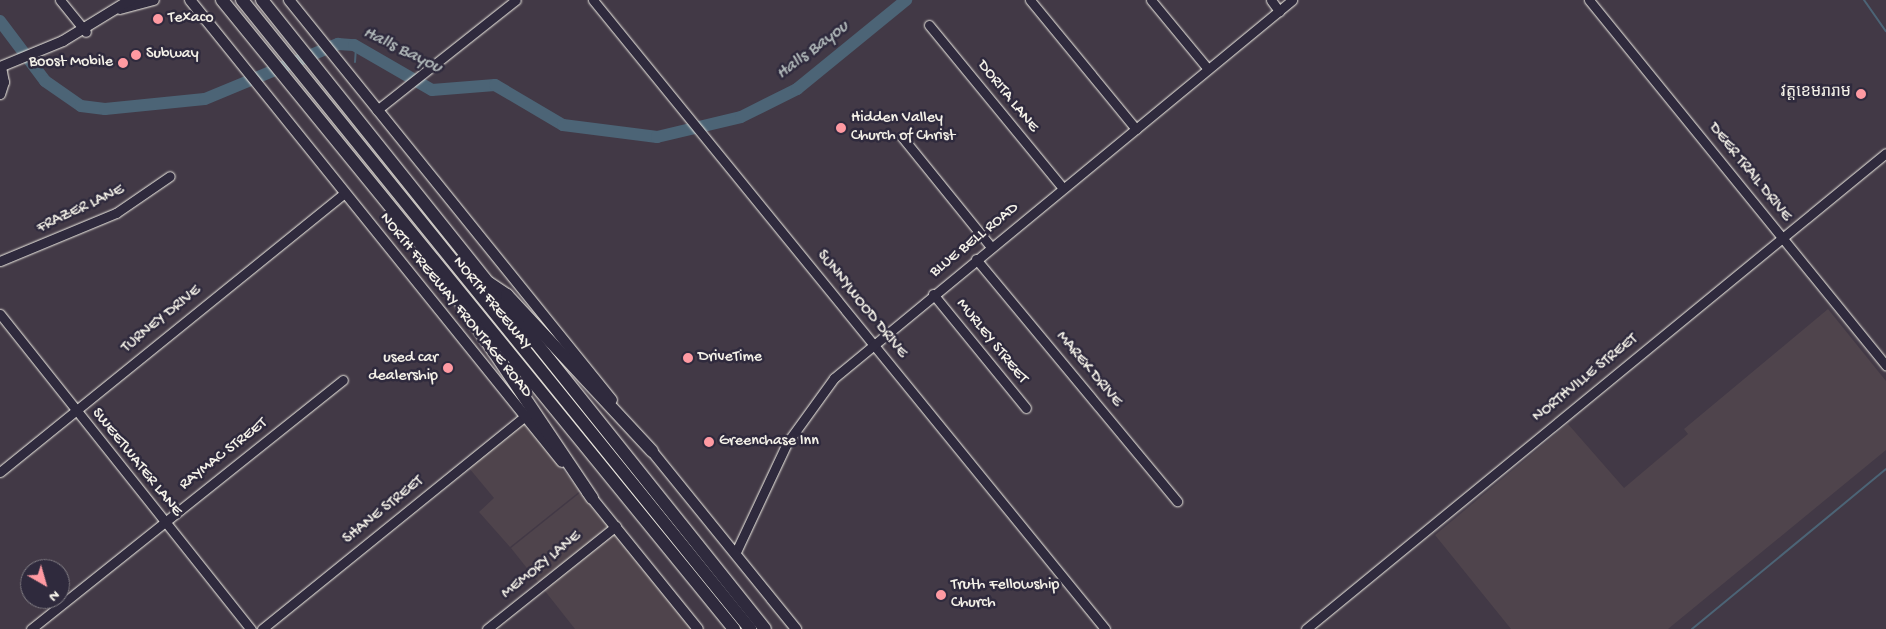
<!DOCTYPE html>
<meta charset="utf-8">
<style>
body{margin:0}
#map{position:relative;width:1886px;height:629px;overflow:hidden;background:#423946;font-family:"Gochi Hand","Noto Sans Khmer",sans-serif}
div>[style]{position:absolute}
.built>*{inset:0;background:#4f444c}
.stream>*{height:2px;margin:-1px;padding:0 1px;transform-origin:1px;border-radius:1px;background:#4c6476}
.river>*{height:12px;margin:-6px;padding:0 6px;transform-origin:6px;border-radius:6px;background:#4c6476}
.roads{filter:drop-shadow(0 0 1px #f4f1e8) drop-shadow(0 0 1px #f4f1e8)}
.minor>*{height:9px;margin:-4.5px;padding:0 4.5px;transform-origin:4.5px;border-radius:4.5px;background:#2f2a3d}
.major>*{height:10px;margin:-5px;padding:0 5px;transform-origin:5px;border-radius:5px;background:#2f2a3d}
.highway>*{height:12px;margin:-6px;padding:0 6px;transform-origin:6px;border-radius:6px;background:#2f2a3d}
.dots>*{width:14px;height:14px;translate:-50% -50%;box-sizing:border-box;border:2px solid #2f2a3d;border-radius:50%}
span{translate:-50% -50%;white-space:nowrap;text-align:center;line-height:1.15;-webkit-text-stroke:5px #2f2a3d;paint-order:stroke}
.poi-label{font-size:16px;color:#f4f1e8}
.left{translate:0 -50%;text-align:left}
.right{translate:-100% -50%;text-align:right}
.street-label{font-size:16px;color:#f4f1e8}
.water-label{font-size:18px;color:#b1b9ba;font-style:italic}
.north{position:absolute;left:20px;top:559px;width:50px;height:50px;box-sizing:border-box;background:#2f2a3d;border:1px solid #7e7a81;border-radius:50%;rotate:142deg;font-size:14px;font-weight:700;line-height:20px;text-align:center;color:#f4f1e8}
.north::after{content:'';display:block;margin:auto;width:18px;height:22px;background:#ff9aa2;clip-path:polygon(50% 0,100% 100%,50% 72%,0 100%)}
</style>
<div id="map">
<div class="built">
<i style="clip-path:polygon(1828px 309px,1886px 381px,1886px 450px,1668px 629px,1511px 629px,1435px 535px,1568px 424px,1624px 488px,1688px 434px,1684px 429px)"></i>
<i style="clip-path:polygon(524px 423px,580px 491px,510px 547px,479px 512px,494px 498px,469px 468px)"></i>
<i style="clip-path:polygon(581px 492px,691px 629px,575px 629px,511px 548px)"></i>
</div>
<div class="stream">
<i style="left:1864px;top:0;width:38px;rotate:55deg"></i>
<i style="left:355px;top:62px;width:16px;rotate:-86deg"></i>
<i style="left:1692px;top:629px;width:251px;rotate:-39.5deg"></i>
</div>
<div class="river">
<i style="left:0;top:21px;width:75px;rotate:53.1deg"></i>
<i style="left:45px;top:81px;width:44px;rotate:34.8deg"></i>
<i style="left:81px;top:106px;width:24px;rotate:7deg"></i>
<i style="left:105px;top:109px;width:100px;rotate:-5.7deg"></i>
<i style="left:205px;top:99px;width:144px;rotate:-22.5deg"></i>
<i style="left:338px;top:44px;width:16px;rotate:4deg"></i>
<i style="left:354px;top:45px;width:90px;rotate:30deg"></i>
<i style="left:432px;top:90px;width:63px;rotate:-4.5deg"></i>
<i style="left:495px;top:85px;width:79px;rotate:30.5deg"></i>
<i style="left:563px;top:125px;width:95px;rotate:7.3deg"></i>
<i style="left:657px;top:137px;width:86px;rotate:-13.4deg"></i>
<i style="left:741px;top:117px;width:63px;rotate:-26.6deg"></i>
<i style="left:797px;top:89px;width:141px;rotate:-39.2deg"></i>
</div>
<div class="roads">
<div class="minor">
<i style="left:60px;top:0;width:41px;rotate:50.9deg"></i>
<i style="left:593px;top:0;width:811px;rotate:50.85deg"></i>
<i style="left:1030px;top:0;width:167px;rotate:50.6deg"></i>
<i style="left:1151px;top:0;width:89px;rotate:50.4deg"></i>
<i style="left:1271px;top:0;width:14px;rotate:54deg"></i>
<i style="left:1589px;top:0;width:471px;rotate:50.9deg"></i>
<i style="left:929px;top:25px;width:211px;rotate:50.6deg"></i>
<i style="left:0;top:94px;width:13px;rotate:-72deg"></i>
<i style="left:4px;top:82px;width:16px;rotate:-101deg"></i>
<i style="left:377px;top:110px;width:177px;rotate:-38.4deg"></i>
<i style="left:902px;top:137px;width:141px;rotate:51deg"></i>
<i style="left:976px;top:259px;width:315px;rotate:50.3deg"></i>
<i style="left:0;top:261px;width:126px;rotate:-22.5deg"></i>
<i style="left:116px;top:213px;width:65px;rotate:-34.4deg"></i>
<i style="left:933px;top:294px;width:147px;rotate:50.8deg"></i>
<i style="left:0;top:314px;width:403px;rotate:51.5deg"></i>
<i style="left:0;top:472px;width:443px;rotate:-39deg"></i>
<i style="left:735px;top:554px;width:123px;rotate:-64.9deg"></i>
<i style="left:787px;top:443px;width:80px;rotate:-54.1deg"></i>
<i style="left:834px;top:378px;width:594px;rotate:-39.53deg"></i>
<i style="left:31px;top:629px;width:399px;rotate:-38.6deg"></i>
<i style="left:262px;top:629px;width:337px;rotate:-39deg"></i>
<i style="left:487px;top:629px;width:165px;rotate:-38.6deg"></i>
<i style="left:1306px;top:629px;width:750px;rotate:-39.38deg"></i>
</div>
<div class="major">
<i style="left:190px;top:0;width:593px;rotate:51.16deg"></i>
<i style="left:289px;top:0;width:514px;rotate:51.08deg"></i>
<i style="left:120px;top:9px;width:35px;rotate:-15deg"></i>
<i style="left:0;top:67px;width:68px;rotate:-22.4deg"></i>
<i style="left:63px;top:41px;width:79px;rotate:-31.5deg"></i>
<i style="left:647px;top:445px;width:237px;rotate:51deg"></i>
<i style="left:587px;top:492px;width:176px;rotate:51deg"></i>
</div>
<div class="highway">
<i style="left:222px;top:0;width:811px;rotate:50.85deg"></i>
<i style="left:242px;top:0;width:809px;rotate:51.07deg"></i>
<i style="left:262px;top:0;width:805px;rotate:51.35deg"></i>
<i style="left:489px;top:283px;width:22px;rotate:34deg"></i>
<i style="left:507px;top:295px;width:213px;rotate:47.1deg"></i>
<i style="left:457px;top:297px;width:242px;rotate:56.1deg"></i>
</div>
</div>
<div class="dots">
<i style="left:158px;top:19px;background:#ff9aa2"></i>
<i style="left:136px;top:55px;background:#ff9aa2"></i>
<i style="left:123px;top:63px;background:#ff9aa2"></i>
<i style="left:1861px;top:94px;background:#ff9aa2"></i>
<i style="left:841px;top:128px;background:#ff9aa2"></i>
<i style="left:688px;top:358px;background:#ff9aa2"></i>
<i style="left:448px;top:368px;background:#ff9aa2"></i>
<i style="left:709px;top:442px;background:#ff9aa2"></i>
<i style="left:941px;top:595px;background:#ff9aa2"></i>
</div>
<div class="poi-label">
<span class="left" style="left:168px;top:19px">Texaco</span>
<span class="left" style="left:146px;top:55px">Subway</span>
<span class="right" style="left:113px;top:63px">Boost Mobile</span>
<span class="right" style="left:1851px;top:94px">វត្តខេមរារាម</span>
<span class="left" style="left:851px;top:128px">Hidden Valley<br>Church of Christ</span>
<span class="left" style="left:698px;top:358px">DriveTime</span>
<span class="right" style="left:438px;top:368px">used car<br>dealership</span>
<span class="left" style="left:719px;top:442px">Greenchase Inn</span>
<span class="left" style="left:951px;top:595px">Truth Fellowship<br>Church</span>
</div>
<div class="street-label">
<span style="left:1007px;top:97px;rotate:51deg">DORITA LANE</span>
<span style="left:1749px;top:173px;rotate:51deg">DEER TRAIL DRIVE</span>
<span style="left:81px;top:210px;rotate:-25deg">FRAZER LANE</span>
<span style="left:975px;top:241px;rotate:-39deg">BLUE BELL ROAD</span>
<span style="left:491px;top:304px;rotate:51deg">NORTH FREEWAY</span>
<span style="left:861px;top:305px;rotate:51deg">SUNNYWOOD DRIVE</span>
<span style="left:455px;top:306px;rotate:51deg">NORTH FREEWAY FRONTAGE ROAD</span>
<span style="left:162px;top:320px;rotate:-39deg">TURNEY DRIVE</span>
<span style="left:991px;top:342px;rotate:51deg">MURLEY STREET</span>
<span style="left:1088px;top:370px;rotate:50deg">MAREK DRIVE</span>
<span style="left:1586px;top:379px;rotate:-39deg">NORTHVILLE STREET</span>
<span style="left:224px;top:455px;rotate:-38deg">RAYMAC STREET</span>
<span style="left:136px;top:463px;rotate:51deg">SWEETWATER LANE</span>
<span style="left:384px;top:511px;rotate:-39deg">SHANE STREET</span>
<span style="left:542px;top:566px;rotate:-39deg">MEMORY LANE</span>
</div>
<div class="water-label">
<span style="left:402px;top:51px;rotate:26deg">Halls Bayou</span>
<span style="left:813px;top:51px;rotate:-37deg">Halls Bayou</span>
</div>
<div class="north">N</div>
</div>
